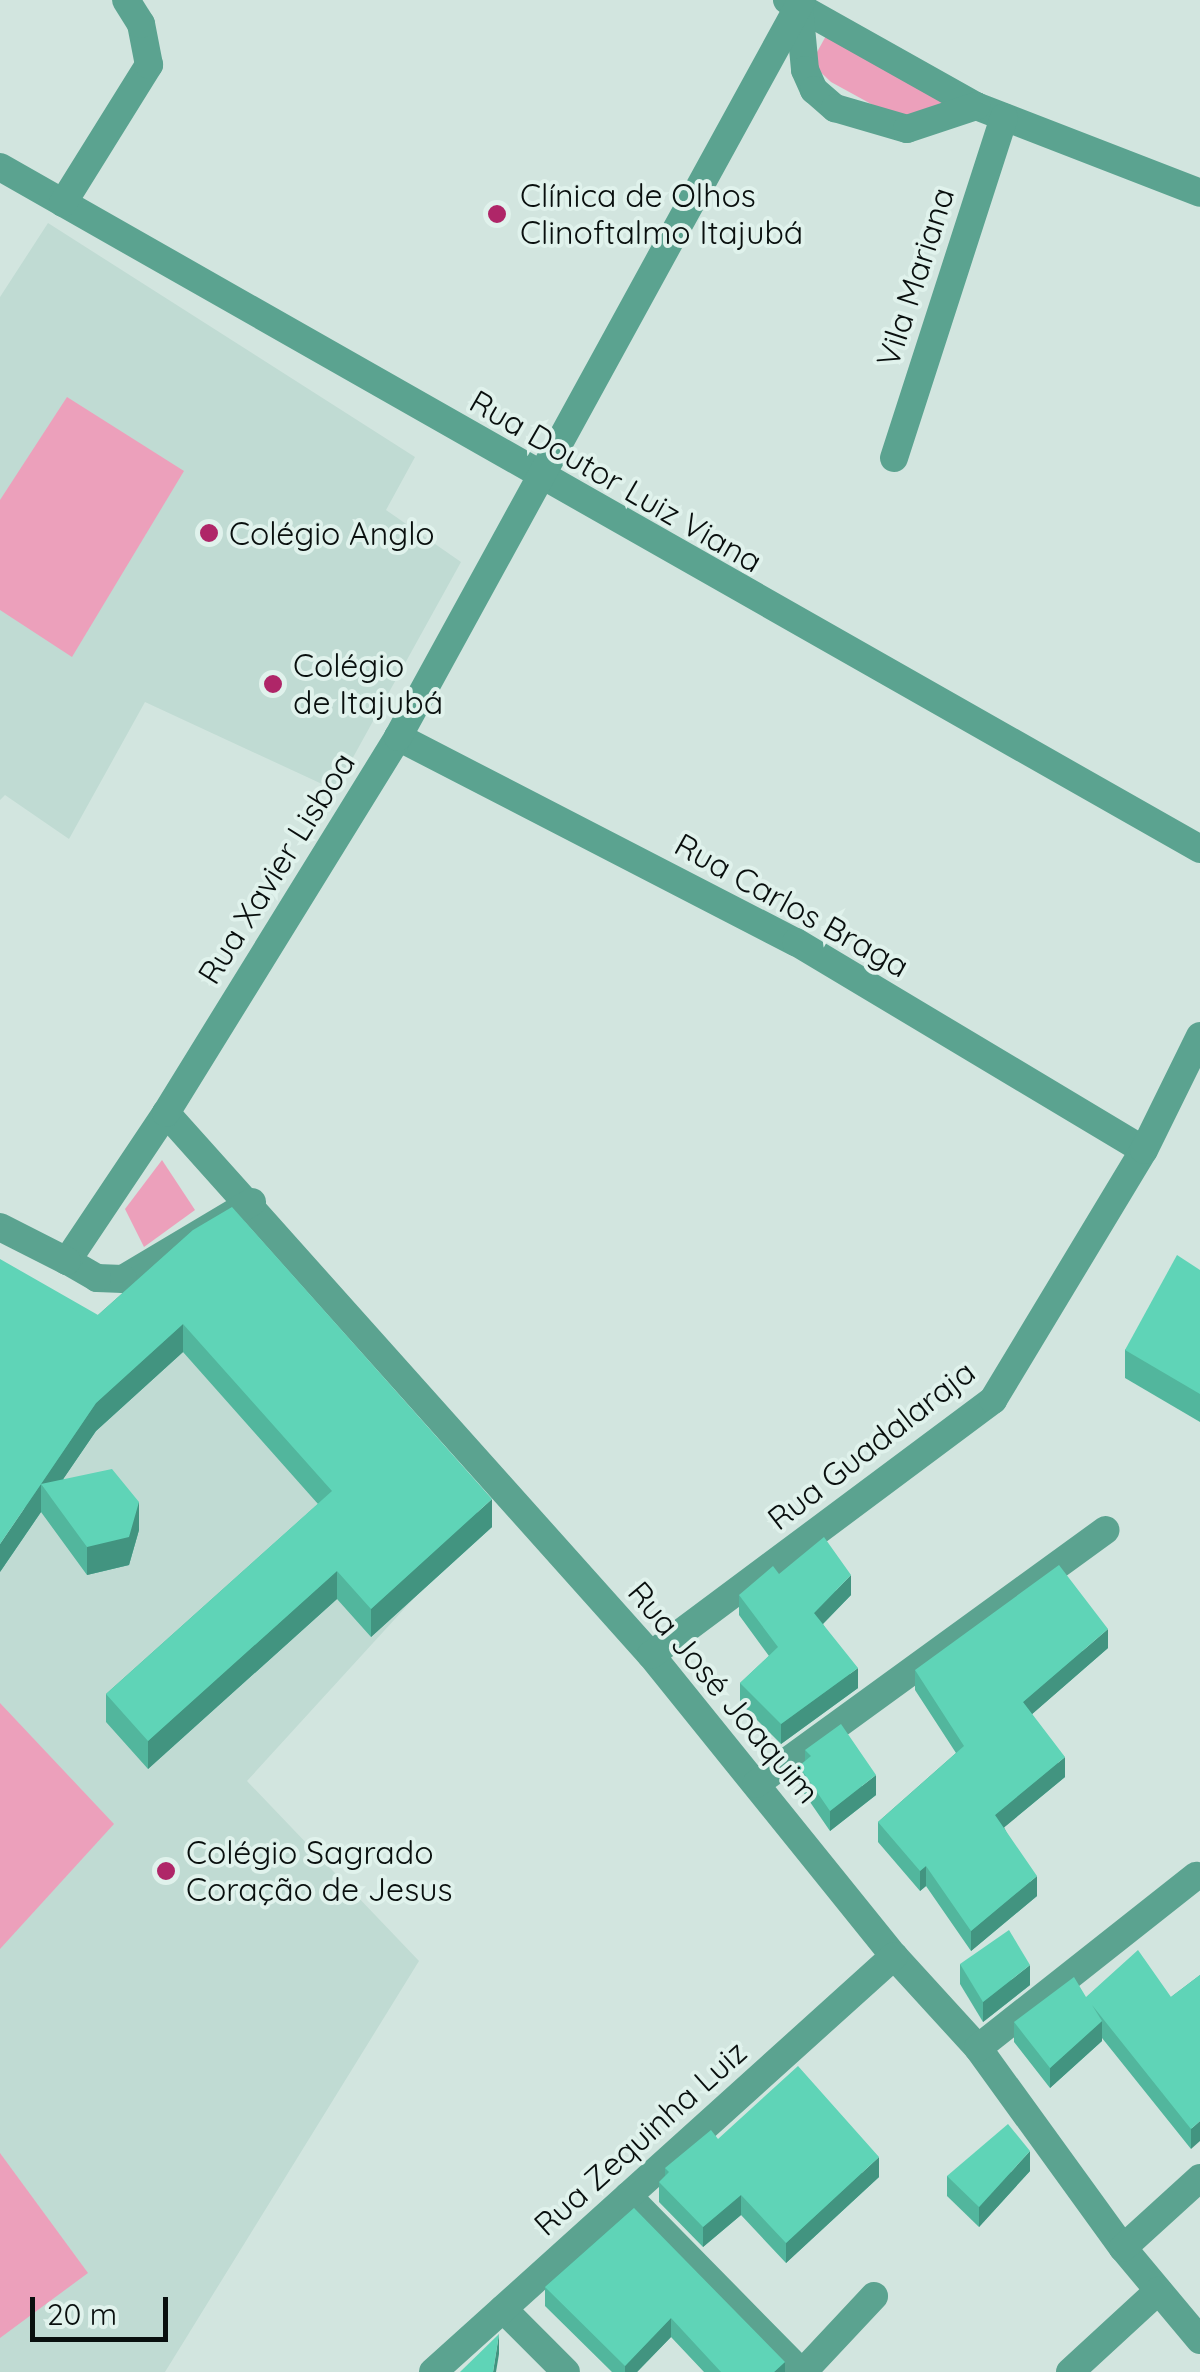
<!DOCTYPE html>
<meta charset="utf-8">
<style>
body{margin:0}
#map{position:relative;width:1200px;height:2372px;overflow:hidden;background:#d2e5df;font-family:Quicksand,sans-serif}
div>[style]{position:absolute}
.built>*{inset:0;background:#c0dbd3}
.green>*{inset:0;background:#eca0bb}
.minor>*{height:28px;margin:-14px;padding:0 14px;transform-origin:14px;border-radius:14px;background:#5ba390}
.wall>*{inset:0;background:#52b69d}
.shaded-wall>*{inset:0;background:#429480}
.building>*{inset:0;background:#5fd4b7}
.dots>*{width:28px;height:28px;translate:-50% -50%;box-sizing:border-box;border:5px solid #e0f2ec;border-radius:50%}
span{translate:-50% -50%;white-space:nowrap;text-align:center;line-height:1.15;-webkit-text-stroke:8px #e0f2ec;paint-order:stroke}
.poi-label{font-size:32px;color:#090f0e}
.left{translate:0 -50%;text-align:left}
.street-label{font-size:32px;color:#090f0e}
.scale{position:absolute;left:30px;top:2297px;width:138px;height:45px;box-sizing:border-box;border:5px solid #090f0e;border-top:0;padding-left:12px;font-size:30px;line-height:35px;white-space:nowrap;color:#090f0e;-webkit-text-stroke:8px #e0f2ec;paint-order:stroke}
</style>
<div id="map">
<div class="built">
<i style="clip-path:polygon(48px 223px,415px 457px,386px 510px,461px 562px,335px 790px,145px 702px,69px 839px,5px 795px,0 800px,0 297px)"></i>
<i style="clip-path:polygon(249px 1233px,489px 1516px,247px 1781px,419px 1961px,165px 2372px,0 2372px,0 1287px,98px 1343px)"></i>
</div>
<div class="green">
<i style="clip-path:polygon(827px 34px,955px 107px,904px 122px,831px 82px,811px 63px)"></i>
<i style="clip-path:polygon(67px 397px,184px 471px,72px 657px,0 610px,0 500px)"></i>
<i style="clip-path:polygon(162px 1160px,195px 1210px,144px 1247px,125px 1209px)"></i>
<i style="clip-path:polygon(0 1703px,114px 1824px,0 1949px)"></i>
<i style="clip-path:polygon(0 2153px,88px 2273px,0 2338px)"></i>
</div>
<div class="minor">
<i style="left:787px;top:0;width:217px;rotate:29.3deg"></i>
<i style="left:976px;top:106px;width:240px;rotate:21.2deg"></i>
<i style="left:799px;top:6px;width:64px;rotate:84.6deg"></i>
<i style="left:805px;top:70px;width:22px;rotate:66deg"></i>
<i style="left:814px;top:90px;width:28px;rotate:41deg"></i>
<i style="left:835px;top:108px;width:75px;rotate:16.3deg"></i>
<i style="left:907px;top:129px;width:73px;rotate:-18.4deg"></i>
<i style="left:0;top:167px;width:1380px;rotate:29.61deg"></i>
<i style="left:63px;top:203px;width:163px;rotate:-58.1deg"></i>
<i style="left:149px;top:65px;width:42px;rotate:-101deg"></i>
<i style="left:141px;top:24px;width:28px;rotate:-122deg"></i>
<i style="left:894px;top:458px;width:358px;rotate:-72.1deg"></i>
<i style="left:398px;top:737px;width:448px;rotate:27.3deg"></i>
<i style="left:796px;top:942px;width:405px;rotate:30.9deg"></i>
<i style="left:166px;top:1113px;width:727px;rotate:48.18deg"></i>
<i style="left:651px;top:1655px;width:387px;rotate:51.1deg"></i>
<i style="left:894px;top:1956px;width:125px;rotate:47.6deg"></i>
<i style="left:978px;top:2048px;width:247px;rotate:54.1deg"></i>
<i style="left:1123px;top:2248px;width:120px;rotate:50.1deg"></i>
<i style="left:252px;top:1202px;width:150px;rotate:149.2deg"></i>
<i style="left:123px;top:1279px;width:26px;rotate:-178deg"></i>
<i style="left:97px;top:1278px;width:34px;rotate:-150deg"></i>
<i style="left:67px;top:1261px;width:178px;rotate:-56.2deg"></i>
<i style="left:166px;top:1113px;width:442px;rotate:-58.3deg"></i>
<i style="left:398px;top:737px;width:840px;rotate:-61.27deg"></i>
<i style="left:0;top:1227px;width:75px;rotate:26.9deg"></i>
<i style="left:651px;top:1655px;width:427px;rotate:-36.7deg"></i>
<i style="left:993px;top:1400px;width:292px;rotate:-58.9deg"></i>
<i style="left:1144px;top:1150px;width:127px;rotate:-63.8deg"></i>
<i style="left:756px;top:1784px;width:432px;rotate:-36deg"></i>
<i style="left:978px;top:2048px;width:278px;rotate:-38.3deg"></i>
<i style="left:628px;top:2196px;width:247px;rotate:45.5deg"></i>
<i style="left:1123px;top:2248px;width:104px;rotate:-42.3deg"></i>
<i style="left:503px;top:2309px;width:89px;rotate:45deg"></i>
<i style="left:433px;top:2372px;width:621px;rotate:-42.06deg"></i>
<i style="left:803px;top:2372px;width:104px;rotate:-46.9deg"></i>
<i style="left:1070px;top:2372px;width:120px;rotate:-42.6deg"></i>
</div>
<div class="wall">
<i style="clip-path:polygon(193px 1230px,492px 1527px,371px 1637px,337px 1599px,148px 1769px,106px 1722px,106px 1694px,318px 1504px,183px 1352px,96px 1431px,63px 1479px,139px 1530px,129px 1565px,87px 1575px,41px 1512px,0 1572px,98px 1315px)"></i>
<i style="clip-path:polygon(1200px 1270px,1200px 1422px,1125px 1378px,1125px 1350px)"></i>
<i style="clip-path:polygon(779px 1574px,851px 1595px,823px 1624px,858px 1688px,781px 1744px,740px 1703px,740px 1683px,769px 1656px,739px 1615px,739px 1595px)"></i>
<i style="clip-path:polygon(1108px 1648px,1032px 1714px,1065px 1777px,1004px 1827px,1037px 1896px,971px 1951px,926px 1886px,920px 1891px,878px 1842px,878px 1822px,956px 1753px,915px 1690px,915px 1670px)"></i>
<i style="clip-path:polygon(805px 1750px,876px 1795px,830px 1831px,799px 1786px,799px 1766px,805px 1761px)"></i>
<i style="clip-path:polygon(960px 1964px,1030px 1985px,983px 2022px,960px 1984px)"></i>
<i style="clip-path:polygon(1200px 1975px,1191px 2149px,1102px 2038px,1102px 2041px,1050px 2088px,1014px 2042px,1014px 2022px,1086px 1997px,1171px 1997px)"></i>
<i style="clip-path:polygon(718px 2139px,879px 2177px,786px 2263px,741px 2215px,703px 2247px,659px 2202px,659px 2182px,665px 2176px,665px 2168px)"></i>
<i style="clip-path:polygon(1030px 2171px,979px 2227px,947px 2196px,947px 2176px)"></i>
<i style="clip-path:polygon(634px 2208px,785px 2372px,704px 2372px,671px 2337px,637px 2372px,612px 2372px,545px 2306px,545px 2287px)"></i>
</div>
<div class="shaded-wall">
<i style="clip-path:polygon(183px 1324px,183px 1352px,96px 1431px,51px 1497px,41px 1484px,96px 1403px)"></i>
<i style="clip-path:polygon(41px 1484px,41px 1512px,0 1572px,0 1544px)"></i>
<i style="clip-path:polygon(492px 1499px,492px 1527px,371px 1637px,371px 1609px)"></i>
<i style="clip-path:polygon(139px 1502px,139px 1530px,129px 1565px,87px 1575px,87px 1547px)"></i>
<i style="clip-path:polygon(337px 1571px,337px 1599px,148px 1769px,148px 1741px)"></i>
<i style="clip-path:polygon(851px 1575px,851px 1595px,814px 1633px,814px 1613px)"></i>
<i style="clip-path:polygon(1108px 1629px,1108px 1648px,1023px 1722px,1023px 1702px)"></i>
<i style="clip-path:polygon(858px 1668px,858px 1688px,781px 1744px,781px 1724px)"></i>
<i style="clip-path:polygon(1065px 1757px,1065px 1777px,995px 1835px,995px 1815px)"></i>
<i style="clip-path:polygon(876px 1775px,876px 1795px,830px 1831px,830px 1811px)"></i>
<i style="clip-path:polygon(926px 1866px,926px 1886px,920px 1891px,920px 1871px)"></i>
<i style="clip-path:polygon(1037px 1876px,1037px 1896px,971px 1951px,971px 1931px)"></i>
<i style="clip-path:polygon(1030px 1965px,1030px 1985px,983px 2022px,983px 2002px)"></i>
<i style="clip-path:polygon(1102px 2021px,1102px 2041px,1050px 2088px,1050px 2068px)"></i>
<i style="clip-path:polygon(1200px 2121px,1200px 2141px,1191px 2149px,1191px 2129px)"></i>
<i style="clip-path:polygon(1030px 2151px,1030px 2171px,979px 2227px,979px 2207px)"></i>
<i style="clip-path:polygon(879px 2157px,879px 2177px,786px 2263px,786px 2243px)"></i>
<i style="clip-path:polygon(741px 2195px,741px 2215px,703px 2247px,703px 2227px)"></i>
<i style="clip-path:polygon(671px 2318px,671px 2337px,637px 2372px,625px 2372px,625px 2366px)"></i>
<i style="clip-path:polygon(499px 2334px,499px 2354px,496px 2372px,493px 2372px)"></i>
<i style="clip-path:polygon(785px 2362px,785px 2372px,774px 2372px)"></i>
</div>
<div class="building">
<i style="clip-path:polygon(232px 1207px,492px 1499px,371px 1609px,337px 1571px,148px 1741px,106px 1694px,332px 1491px,183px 1324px,96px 1403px,41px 1484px,112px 1469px,139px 1502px,129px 1537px,87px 1547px,41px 1484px,0 1544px,0 1259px,98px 1315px,193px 1230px)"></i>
<i style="clip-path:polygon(1177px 1255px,1200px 1270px,1200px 1394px,1125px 1350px)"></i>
<i style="clip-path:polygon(824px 1537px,851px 1575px,814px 1613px,858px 1668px,781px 1724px,740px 1683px,778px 1647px,739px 1595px,773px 1566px,779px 1574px)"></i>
<i style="clip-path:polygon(1059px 1565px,1108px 1629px,1023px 1702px,1065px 1757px,995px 1815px,1037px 1876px,971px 1931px,926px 1866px,920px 1871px,878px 1822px,964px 1746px,915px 1670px)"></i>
<i style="clip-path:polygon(841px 1724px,876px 1775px,830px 1811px,799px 1766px,811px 1756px,805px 1750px)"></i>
<i style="clip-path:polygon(1009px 1930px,1030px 1965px,983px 2002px,960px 1964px)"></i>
<i style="clip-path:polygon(1138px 1950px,1171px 1997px,1200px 1975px,1200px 2121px,1191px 2129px,1092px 2005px,1102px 2021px,1050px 2068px,1014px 2022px,1074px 1977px,1086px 1997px)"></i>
<i style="clip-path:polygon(798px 2066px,879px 2157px,786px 2243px,741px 2195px,703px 2227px,659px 2182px,669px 2172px,665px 2168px,711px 2130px,718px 2139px)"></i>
<i style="clip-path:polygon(1008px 2124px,1030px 2151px,979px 2207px,947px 2176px)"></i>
<i style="clip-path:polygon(634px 2208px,785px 2362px,774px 2372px,721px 2372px,671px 2318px,625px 2366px,545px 2287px)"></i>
<i style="clip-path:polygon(499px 2334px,493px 2372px,460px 2372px)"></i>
</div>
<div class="dots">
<i style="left:497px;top:214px;background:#af2668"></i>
<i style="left:209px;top:533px;background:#af2668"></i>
<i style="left:273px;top:684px;background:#af2668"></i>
<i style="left:166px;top:1871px;background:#af2668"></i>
</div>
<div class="poi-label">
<span class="left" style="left:520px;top:214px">Clínica de Olhos<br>Clinoftalmo Itajubá</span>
<span class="left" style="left:229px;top:533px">Colégio Anglo</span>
<span class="left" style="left:293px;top:684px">Colégio<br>de Itajubá</span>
<span class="left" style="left:186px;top:1871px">Colégio Sagrado<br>Coração de Jesus</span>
</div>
<div class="street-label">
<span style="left:915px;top:277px;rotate:-72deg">Vila Mariana</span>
<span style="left:616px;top:481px;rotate:30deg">Rua Doutor Luiz Viana</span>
<span style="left:276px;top:868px;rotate:-58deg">Rua Xavier Lisboa</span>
<span style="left:792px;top:905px;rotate:29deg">Rua Carlos Braga</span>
<span style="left:871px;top:1445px;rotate:-38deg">Rua Guadalaraja</span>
<span style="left:724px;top:1692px;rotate:50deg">Rua José Joaquim</span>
<span style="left:640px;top:2138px;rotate:-42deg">Rua Zequinha Luiz</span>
</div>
<div class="scale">20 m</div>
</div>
